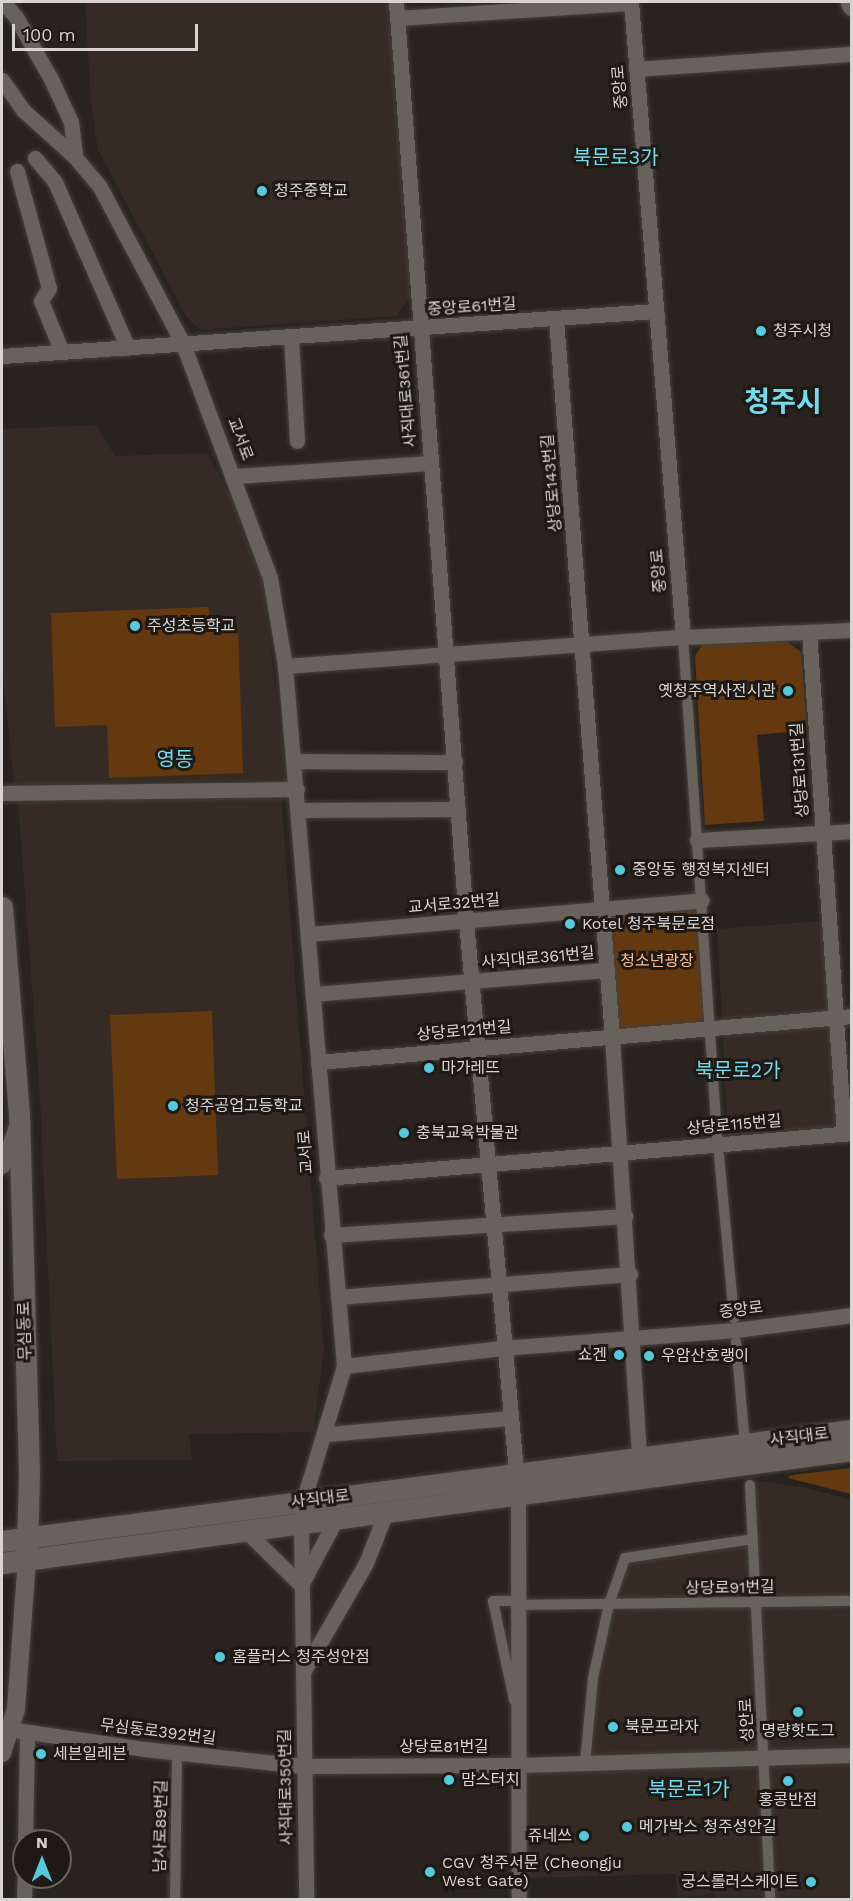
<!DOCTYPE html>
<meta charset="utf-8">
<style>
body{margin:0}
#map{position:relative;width:853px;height:1901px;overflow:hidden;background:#28231e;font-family:"Work Sans","Noto Sans KR",sans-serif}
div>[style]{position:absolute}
.built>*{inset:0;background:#352b24}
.green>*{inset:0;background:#643910}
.roads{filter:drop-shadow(0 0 2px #45403c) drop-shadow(0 0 2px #45403c)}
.pedestrian>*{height:10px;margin:-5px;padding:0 5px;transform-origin:5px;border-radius:5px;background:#68625d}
.minor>*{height:15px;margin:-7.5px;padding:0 7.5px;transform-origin:7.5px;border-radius:7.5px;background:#68625d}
.tertiary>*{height:18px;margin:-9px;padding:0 9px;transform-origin:9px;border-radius:9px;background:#68625d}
.secondary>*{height:21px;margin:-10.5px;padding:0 10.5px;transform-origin:10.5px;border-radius:10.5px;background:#68625d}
.dots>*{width:16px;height:16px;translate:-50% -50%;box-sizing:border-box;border:3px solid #1e1915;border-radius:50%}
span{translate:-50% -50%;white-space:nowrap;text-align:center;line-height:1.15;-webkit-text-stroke:6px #1e1915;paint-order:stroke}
.street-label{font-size:16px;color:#d8d4d1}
.poi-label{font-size:16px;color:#d8d4d1}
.left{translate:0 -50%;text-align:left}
.right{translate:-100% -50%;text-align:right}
.park-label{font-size:16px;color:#fbbd8c}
.quarter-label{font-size:20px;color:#72dbec}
.town-label{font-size:28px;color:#72dbec;font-weight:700}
.frame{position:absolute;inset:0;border:3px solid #d8d4d1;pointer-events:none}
.north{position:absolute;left:12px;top:1829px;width:60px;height:60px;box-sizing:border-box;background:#1e1915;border:2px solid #686460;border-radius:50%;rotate:0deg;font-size:16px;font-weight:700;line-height:24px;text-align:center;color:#d8d4d1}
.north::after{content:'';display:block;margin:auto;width:21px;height:27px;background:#54cadd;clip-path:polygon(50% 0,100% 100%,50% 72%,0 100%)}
.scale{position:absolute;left:12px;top:24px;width:186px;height:27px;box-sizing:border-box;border:3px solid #d8d4d1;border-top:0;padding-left:8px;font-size:18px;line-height:21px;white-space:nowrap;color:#d8d4d1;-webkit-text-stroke:4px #1e1915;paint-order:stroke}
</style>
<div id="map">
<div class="built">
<i style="clip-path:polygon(85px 2px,388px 2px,411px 296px,397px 316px,200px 330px,186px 316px,98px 150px,91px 104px)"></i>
<i style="clip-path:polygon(96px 425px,115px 456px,207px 453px,232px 499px,263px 583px,286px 779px,14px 784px,2px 668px,2px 429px)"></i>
<i style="clip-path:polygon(281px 796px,324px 1350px,313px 1432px,189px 1434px,192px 1460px,57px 1461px,39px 1081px,18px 802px)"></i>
<i style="clip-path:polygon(823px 921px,838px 1126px,728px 1136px,717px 929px)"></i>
<i style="clip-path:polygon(756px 1481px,804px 1487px,851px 1500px,851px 1899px,716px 1899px,714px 1893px,677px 1899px,676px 1874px,526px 1878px,524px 1770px,587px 1768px,593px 1696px,613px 1600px,627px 1560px,759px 1535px)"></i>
<i style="clip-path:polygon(168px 1771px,184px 1772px,182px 1899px,166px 1900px)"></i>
</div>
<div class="green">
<i style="clip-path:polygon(209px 607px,210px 627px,238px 626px,243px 773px,109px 778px,107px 725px,55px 727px,51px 613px)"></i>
<i style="clip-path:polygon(783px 639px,801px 652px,807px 730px,757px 735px,764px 821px,705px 825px,695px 656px,703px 643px)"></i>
<i style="clip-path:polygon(690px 905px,700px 910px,708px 1012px,701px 1025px,615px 1034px,606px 910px)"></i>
<i style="clip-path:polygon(212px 1011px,218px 1175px,117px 1179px,110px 1015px)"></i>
<i style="clip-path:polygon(851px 1468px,851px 1494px,788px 1478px,791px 1475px)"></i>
</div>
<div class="roads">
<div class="pedestrian">
<i style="left:683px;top:637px;width:500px;rotate:86.1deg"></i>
<i style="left:719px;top:1155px;width:164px;rotate:84.7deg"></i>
<i style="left:736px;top:1342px;width:102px;rotate:85deg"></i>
<i style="left:750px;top:1485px;width:415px;rotate:87.2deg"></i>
<i style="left:518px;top:1605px;width:334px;rotate:-0.7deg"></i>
<i style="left:514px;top:1700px;width:101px;rotate:-102deg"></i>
<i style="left:493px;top:1601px;width:25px"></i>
<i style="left:585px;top:1763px;width:85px;rotate:-84.6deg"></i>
<i style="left:593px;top:1678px;width:76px;rotate:-77.8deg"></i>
<i style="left:609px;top:1604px;width:49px;rotate:-70.8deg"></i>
<i style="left:625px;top:1558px;width:129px;rotate:-8.4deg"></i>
<i style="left:175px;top:1900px;width:147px;rotate:-89.2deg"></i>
</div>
<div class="minor">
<i style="left:3px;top:2px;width:20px;rotate:49deg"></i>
<i style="left:16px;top:17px;width:71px;rotate:60.6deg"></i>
<i style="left:51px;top:79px;width:47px;rotate:65.1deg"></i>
<i style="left:71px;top:122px;width:35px;rotate:83deg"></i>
<i style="left:396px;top:2px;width:922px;rotate:85.64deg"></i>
<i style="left:466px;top:921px;width:575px;rotate:84.81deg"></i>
<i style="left:518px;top:1494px;width:406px;rotate:89.9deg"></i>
<i style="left:631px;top:2px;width:637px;rotate:85.32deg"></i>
<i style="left:397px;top:18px;width:234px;rotate:-3.7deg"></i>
<i style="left:636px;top:69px;width:217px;rotate:-4deg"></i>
<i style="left:2px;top:80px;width:38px;rotate:55deg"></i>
<i style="left:24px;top:111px;width:69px;rotate:42deg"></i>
<i style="left:75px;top:157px;width:39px;rotate:50deg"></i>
<i style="left:100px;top:187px;width:178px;rotate:62.1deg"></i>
<i style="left:183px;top:344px;width:250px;rotate:69.6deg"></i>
<i style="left:270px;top:578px;width:89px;rotate:80.3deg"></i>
<i style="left:285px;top:666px;width:702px;rotate:85.18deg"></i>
<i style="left:344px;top:1366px;width:142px;rotate:106.8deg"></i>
<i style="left:303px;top:1502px;width:21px;rotate:95deg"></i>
<i style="left:301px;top:1523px;width:377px;rotate:89.2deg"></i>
<i style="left:35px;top:158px;width:31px;rotate:50deg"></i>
<i style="left:55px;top:182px;width:181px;rotate:66.3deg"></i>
<i style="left:17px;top:171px;width:121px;rotate:74.7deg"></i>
<i style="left:49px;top:288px;width:15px;rotate:122deg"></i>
<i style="left:41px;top:301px;width:55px;rotate:67.6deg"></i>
<i style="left:556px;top:319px;width:720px;rotate:85.54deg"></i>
<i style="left:612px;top:1037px;width:421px;rotate:86.3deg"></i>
<i style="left:291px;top:337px;width:104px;rotate:86.7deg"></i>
<i style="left:2px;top:356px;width:656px;rotate:-3.94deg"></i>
<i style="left:235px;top:476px;width:195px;rotate:-3.8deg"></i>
<i style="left:809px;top:632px;width:503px;rotate:86.01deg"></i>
<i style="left:285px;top:666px;width:399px;rotate:-4.2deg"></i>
<i style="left:683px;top:637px;width:169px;rotate:-2.4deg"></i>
<i style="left:295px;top:761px;width:160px;rotate:0.4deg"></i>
<i style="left:2px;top:793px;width:295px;rotate:-0.8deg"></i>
<i style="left:299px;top:810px;width:159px;rotate:-0.4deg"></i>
<i style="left:697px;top:840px;width:155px;rotate:-3.3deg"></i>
<i style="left:309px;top:934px;width:394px;rotate:-4.9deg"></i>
<i style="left:313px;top:994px;width:295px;rotate:-4.7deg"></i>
<i style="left:318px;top:1062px;width:536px;rotate:-4.92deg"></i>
<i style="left:2px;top:1166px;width:42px;rotate:-70.7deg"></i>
<i style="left:326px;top:1178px;width:528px;rotate:-4.89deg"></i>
<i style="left:331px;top:1235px;width:295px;rotate:-3.7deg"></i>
<i style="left:338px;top:1297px;width:293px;rotate:-4.5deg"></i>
<i style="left:344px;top:1366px;width:159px;rotate:-6.5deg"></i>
<i style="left:502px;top:1348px;width:234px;rotate:-4.4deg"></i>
<i style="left:735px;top:1330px;width:118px;rotate:-7.3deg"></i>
<i style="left:327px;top:1434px;width:183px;rotate:-5deg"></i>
<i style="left:246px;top:1531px;width:77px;rotate:44.5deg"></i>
<i style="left:301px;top:1585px;width:75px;rotate:-62.1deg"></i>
<i style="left:303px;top:1672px;width:126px;rotate:-60deg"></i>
<i style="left:366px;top:1563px;width:55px;rotate:-68.6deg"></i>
<i style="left:9px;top:1729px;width:136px;rotate:8.4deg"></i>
<i style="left:144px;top:1749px;width:160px;rotate:6.1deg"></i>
<i style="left:303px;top:1766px;width:216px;rotate:-0.3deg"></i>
<i style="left:519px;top:1765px;width:333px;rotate:-1.7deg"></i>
<i style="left:25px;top:1841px;width:109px;rotate:-88.9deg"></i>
<i style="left:24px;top:1900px;width:23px;rotate:-88deg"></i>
</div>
<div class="tertiary">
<i style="left:2px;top:1753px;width:46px;rotate:-72.3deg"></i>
<i style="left:16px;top:1709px;width:149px;rotate:-85.8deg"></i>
</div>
<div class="secondary">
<i style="left:851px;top:2px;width:3px;rotate:72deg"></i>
<i style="left:2px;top:907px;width:209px;rotate:85.3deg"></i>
<i style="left:19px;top:1115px;width:358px;rotate:88.4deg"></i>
<i style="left:29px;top:1473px;width:77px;rotate:91.5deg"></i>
<i style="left:2px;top:1541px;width:857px;rotate:-7.44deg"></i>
<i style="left:2px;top:1563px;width:857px;rotate:-7.57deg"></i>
</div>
</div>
<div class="dots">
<i style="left:262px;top:191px;background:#54cadd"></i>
<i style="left:761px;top:331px;background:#54cadd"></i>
<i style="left:135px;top:626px;background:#54cadd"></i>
<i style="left:788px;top:691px;background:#54cadd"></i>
<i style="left:620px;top:870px;background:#54cadd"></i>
<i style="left:570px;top:924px;background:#54cadd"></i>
<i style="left:429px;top:1068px;background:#54cadd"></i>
<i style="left:173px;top:1106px;background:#54cadd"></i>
<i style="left:404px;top:1133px;background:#54cadd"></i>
<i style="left:619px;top:1355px;background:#54cadd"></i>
<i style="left:649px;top:1356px;background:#54cadd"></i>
<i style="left:220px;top:1657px;background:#54cadd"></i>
<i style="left:798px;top:1712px;background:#54cadd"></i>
<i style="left:613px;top:1727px;background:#54cadd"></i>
<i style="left:41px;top:1754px;background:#54cadd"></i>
<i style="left:449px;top:1780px;background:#54cadd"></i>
<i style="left:788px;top:1781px;background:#54cadd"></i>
<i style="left:627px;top:1827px;background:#54cadd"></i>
<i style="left:584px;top:1836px;background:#54cadd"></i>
<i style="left:430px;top:1872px;background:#54cadd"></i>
<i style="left:811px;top:1882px;background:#54cadd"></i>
</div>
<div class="street-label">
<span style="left:620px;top:87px;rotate:-95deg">중앙로</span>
<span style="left:472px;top:307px;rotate:-4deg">중앙로61번길</span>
<span style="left:406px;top:391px;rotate:-95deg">사직대로361번길</span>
<span style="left:240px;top:439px;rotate:69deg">교서로</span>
<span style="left:552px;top:483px;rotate:-95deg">상당로143번길</span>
<span style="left:659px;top:571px;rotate:-95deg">중앙로</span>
<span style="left:800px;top:770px;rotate:-94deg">상당로131번길</span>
<span style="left:454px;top:904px;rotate:-5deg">교서로32번길</span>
<span style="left:538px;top:958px;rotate:-5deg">사직대로361번길</span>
<span style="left:464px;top:1031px;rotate:-5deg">상당로121번길</span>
<span style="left:734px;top:1125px;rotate:-5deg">상당로115번길</span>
<span style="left:306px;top:1152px;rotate:-94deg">교서로</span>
<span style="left:741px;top:1310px;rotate:-7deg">중앙로</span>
<span style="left:25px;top:1331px;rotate:-92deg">무심동로</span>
<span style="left:799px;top:1437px;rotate:-7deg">사직대로</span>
<span style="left:320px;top:1499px;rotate:-7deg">사직대로</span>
<span style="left:730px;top:1588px;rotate:-1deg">상당로91번길</span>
<span style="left:747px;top:1720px;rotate:-93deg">성안로</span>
<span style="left:158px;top:1732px;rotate:7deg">무심동로392번길</span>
<span style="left:444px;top:1747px">상당로81번길</span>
<span style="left:286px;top:1787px;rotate:-91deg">사직대로350번길</span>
<span style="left:161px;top:1826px;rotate:-89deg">남사로89번길</span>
</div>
<div class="poi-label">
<span class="left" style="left:274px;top:191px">청주중학교</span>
<span class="left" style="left:773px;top:331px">청주시청</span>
<span class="left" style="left:147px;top:626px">주성초등학교</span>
<span class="right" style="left:776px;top:691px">옛청주역사전시관</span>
<span class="left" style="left:632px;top:870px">중앙동 행정복지센터</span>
<span class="left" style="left:582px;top:924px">Kotel 청주북문로점</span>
<span class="left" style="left:441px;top:1068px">마가레뜨</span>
<span class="left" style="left:185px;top:1106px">청주공업고등학교</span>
<span class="left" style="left:416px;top:1133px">충북교육박물관</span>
<span class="right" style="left:607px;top:1355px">쇼겐</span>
<span class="left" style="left:661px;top:1356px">우암산호랭이</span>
<span class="left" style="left:232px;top:1657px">홈플러스 청주성안점</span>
<span class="left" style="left:625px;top:1727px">북문프라자</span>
<span style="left:798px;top:1731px">명량핫도그</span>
<span class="left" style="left:53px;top:1754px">세븐일레븐</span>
<span class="left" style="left:461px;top:1780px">맘스터치</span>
<span style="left:788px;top:1800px">홍콩반점</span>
<span class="left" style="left:639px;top:1827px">메가박스 청주성안길</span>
<span class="right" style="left:572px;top:1836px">쥬네쓰</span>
<span class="left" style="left:442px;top:1872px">CGV 청주서문 (Cheongju<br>West Gate)</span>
<span class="right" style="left:799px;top:1882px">궁스롤러스케이트</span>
</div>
<div class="park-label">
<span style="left:657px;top:961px">청소년광장</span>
</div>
<div class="quarter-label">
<span style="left:616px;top:157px">북문로3가</span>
<span style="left:175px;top:759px">영동</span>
<span style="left:738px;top:1070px">북문로2가</span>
<span style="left:689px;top:1789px">북문로1가</span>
</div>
<div class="town-label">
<span style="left:783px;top:402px">청주시</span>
</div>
<div class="frame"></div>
<div class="north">N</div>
<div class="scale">100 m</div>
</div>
